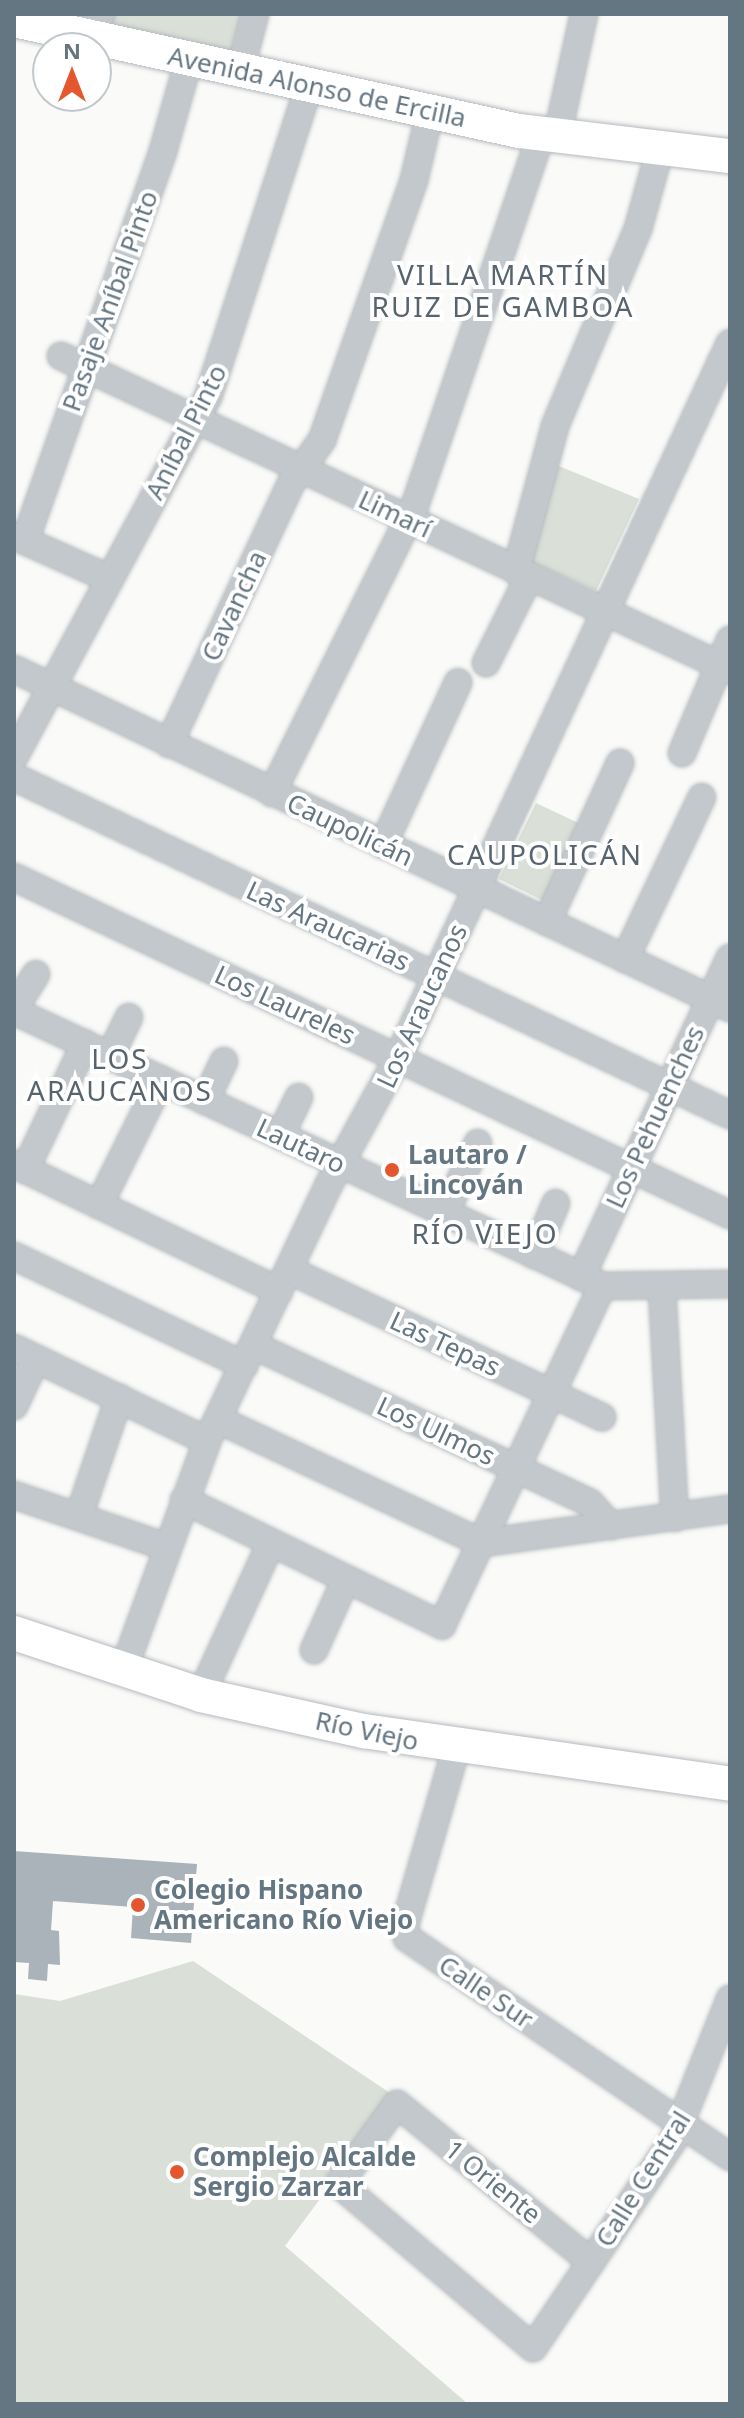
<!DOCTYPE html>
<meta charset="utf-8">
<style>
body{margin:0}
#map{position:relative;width:744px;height:2418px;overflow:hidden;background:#fafaf8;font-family:"Noto Sans",sans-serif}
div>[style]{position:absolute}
.green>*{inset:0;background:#dadfd7}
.building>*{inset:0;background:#aab3b9}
.roads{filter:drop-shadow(0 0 2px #b5babe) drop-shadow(0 0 2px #b5babe)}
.minor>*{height:26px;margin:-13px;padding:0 13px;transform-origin:13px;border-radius:13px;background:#c3c8cc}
.major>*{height:34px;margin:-17px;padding:0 17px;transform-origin:17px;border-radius:17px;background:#fff}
.dots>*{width:22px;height:22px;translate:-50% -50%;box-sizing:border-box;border:4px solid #fff;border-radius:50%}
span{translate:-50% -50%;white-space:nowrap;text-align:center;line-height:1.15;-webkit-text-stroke:8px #fff;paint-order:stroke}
.street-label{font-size:26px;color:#657683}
.poi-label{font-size:26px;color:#657683;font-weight:700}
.left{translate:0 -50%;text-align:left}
.neighbourhood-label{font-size:28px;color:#57646e;letter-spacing:2px}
.frame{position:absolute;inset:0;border:16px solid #657683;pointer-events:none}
.north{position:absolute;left:32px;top:32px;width:80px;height:80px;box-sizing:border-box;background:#fff;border:2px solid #c1c8cd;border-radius:50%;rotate:0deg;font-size:22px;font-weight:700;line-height:32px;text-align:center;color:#657683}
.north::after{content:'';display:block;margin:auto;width:28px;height:36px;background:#e4572e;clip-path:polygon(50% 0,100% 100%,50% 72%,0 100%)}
</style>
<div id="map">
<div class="green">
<i style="clip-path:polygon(111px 14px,241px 14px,231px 52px,105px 23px)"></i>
<i style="clip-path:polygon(554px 464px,639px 499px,596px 591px,527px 560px)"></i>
<i style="clip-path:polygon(536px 803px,587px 827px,550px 904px,499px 879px)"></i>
<i style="clip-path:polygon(193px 1961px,396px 2097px,285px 2246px,468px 2404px,14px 2404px,14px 1994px,60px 2001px)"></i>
</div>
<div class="building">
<i style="clip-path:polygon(14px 1851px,197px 1864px,191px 1943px,131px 1938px,133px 1907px,53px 1901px,51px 1930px,59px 1931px,60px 1965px,48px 1964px,47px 1981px,28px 1979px,29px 1963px,14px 1962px)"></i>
</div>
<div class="roads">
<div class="minor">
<i style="left:84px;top:36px;width:28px;rotate:-52deg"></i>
<i style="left:240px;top:71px;width:59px;rotate:-75.3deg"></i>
<i style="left:557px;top:137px;width:126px;rotate:-77.6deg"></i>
<i style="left:61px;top:356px;width:739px;rotate:25.14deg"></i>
<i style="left:14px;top:536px;width:105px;rotate:24.1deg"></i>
<i style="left:25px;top:541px;width:414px;rotate:-70.5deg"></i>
<i style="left:163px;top:151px;width:95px;rotate:-74.1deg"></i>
<i style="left:516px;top:571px;width:150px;rotate:-74.9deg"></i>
<i style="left:555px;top:426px;width:214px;rotate:-67.2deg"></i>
<i style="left:638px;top:229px;width:83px;rotate:-74.6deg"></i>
<i style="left:486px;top:663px;width:96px;rotate:-63.4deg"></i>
<i style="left:14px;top:669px;width:792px;rotate:25.34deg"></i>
<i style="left:169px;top:744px;width:289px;rotate:-64.9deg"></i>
<i style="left:292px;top:482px;width:52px;rotate:-54.5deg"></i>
<i style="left:322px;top:440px;width:276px;rotate:-70.5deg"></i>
<i style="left:414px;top:180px;width:70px;rotate:-76.8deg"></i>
<i style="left:682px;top:753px;width:123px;rotate:-67deg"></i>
<i style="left:14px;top:757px;width:409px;rotate:-61.7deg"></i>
<i style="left:208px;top:397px;width:327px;rotate:-72deg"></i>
<i style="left:14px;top:777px;width:792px;rotate:25.27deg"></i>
<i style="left:272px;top:793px;width:318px;rotate:-63.5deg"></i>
<i style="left:414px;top:508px;width:394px;rotate:-71.2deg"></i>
<i style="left:383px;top:845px;width:179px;rotate:-65.2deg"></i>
<i style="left:14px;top:877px;width:792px;rotate:25.27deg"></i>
<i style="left:547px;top:922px;width:175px;rotate:-65.3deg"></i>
<i style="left:625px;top:959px;width:179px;rotate:-64.6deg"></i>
<i style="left:14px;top:1009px;width:41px;rotate:-57.8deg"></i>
<i style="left:14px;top:1011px;width:649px;rotate:25.06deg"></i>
<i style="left:602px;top:1286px;width:128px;rotate:-0.9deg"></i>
<i style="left:110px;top:1056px;width:43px;rotate:-64deg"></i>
<i style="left:205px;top:1101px;width:44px;rotate:-64.6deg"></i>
<i style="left:280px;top:1136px;width:43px;rotate:-64deg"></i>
<i style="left:14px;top:1164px;width:294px;rotate:25.6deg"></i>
<i style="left:25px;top:1170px;width:140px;rotate:-64.5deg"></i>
<i style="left:99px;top:1205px;width:140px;rotate:-63.6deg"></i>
<i style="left:445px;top:1213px;width:77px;rotate:-64.8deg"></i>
<i style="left:534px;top:1255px;width:56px;rotate:-67.1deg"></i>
<i style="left:14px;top:1256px;width:255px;rotate:25.4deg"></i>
<i style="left:289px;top:1270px;width:346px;rotate:25.2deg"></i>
<i style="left:581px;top:1277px;width:352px;rotate:-65deg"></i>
<i style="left:662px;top:1288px;width:230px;rotate:86.8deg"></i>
<i style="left:253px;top:1345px;width:372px;rotate:25.1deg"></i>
<i style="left:590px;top:1503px;width:31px;rotate:48deg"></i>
<i style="left:14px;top:1348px;width:214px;rotate:25.7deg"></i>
<i style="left:14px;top:1406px;width:52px;rotate:-64.9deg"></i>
<i style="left:219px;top:1420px;width:289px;rotate:25.1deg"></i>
<i style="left:481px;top:1543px;width:251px;rotate:-7.8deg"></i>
<i style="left:14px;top:1495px;width:162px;rotate:18.8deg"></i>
<i style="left:184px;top:1500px;width:287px;rotate:25.9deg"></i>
<i style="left:442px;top:1625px;width:375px;rotate:-64.7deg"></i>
<i style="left:79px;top:1516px;width:125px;rotate:-71.3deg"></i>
<i style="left:314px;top:1650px;width:78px;rotate:-65.7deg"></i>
<i style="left:123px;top:1671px;width:245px;rotate:-69.9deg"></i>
<i style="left:207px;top:1441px;width:284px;rotate:-64.6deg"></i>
<i style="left:329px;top:1184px;width:144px;rotate:-61.3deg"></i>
<i style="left:398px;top:1058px;width:788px;rotate:-65.09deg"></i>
<i style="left:201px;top:1695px;width:167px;rotate:-65.3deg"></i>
<i style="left:456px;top:1749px;width:183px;rotate:106.2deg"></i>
<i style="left:405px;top:1925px;width:13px;rotate:81deg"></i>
<i style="left:407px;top:1938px;width:390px;rotate:34.1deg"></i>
<i style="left:591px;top:2262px;width:250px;rotate:-140.8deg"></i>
<i style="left:397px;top:2104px;width:99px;rotate:125.9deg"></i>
<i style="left:339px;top:2184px;width:254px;rotate:40.2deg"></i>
<i style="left:533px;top:2348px;width:104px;rotate:-56deg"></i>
<i style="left:591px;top:2262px;width:148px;rotate:-56deg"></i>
<i style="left:674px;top:2139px;width:151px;rotate:-68.2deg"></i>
</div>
<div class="major">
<i style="left:14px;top:20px;width:517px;rotate:12.4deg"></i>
<i style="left:519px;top:131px;width:212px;rotate:6.8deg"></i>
<i style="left:14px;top:1633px;width:197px;rotate:18.3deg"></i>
<i style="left:201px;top:1695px;width:167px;rotate:12.5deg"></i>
<i style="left:364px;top:1731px;width:370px;rotate:8.2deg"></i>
</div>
</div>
<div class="dots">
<i style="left:392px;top:1170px;background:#e4572e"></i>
<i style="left:138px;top:1905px;background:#e4572e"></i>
<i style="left:177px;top:2172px;background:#e4572e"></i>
</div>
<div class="street-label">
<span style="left:317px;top:87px;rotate:12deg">Avenida Alonso de Ercilla</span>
<span style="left:110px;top:301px;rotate:-70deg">Pasaje Aníbal Pinto</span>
<span style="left:186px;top:432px;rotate:-63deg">Aníbal Pinto</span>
<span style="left:395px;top:514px;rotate:25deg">Limarí</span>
<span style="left:234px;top:606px;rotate:-65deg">Cavancha</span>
<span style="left:350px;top:830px;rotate:25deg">Caupolicán</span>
<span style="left:328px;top:926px;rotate:25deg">Las Araucarias</span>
<span style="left:285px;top:1005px;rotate:25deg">Los Laureles</span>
<span style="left:422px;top:1006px;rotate:-65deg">Los Araucanos</span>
<span style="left:655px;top:1117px;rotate:-65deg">Los Pehuenches</span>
<span style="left:301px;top:1146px;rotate:25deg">Lautaro</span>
<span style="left:445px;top:1344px;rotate:25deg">Las Tepas</span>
<span style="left:436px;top:1431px;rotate:25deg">Los Ulmos</span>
<span style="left:367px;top:1731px;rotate:12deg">Río Viejo</span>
<span style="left:486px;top:1992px;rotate:34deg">Calle Sur</span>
<span style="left:643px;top:2179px;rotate:-58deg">Calle Central</span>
<span style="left:493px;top:2182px;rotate:39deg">1 Oriente</span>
</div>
<div class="poi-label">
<span class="left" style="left:408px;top:1170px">Lautaro /<br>Lincoyán</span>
<span class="left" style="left:154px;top:1905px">Colegio Hispano<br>Americano Río Viejo</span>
<span class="left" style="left:193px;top:2172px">Complejo Alcalde<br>Sergio Zarzar</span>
</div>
<div class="neighbourhood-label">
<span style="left:503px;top:290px">VILLA MARTÍN<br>RUIZ DE GAMBOA</span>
<span style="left:545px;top:854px">CAUPOLICÁN</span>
<span style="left:120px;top:1074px">LOS<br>ARAUCANOS</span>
<span style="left:485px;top:1233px">RÍO VIEJO</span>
</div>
<div class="frame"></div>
<div class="north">N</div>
</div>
